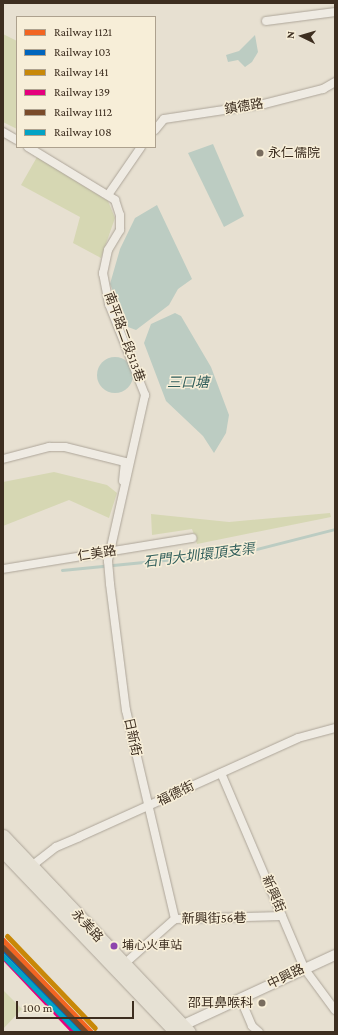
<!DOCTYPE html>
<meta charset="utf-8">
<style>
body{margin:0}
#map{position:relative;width:338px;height:1035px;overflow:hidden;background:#e7e0d1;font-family:"Crimson Pro","Noto Sans TC",serif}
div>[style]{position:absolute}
.green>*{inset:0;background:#d6d7b3}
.water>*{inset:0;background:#bcccc2}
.round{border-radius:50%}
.stream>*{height:2.5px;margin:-1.25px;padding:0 1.25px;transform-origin:1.25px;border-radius:1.25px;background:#bcccc2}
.roads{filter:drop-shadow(0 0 1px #ada599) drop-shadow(0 0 1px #ada599)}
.minor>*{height:8px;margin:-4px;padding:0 4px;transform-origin:4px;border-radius:4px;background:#efebe3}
.tertiary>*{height:10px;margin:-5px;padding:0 5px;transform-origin:5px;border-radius:5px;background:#efebe3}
.primary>*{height:13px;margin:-6.5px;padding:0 6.5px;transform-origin:6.5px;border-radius:6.5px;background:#e6e1d4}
.rail-1>*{height:5px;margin:-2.5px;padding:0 2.5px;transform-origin:2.5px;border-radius:2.5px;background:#f26522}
.rail-2>*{height:5px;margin:-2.5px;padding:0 2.5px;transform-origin:2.5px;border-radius:2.5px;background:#0065bd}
.rail-3>*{height:5px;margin:-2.5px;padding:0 2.5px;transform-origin:2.5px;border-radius:2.5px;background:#c88808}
.rail-4>*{height:5px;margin:-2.5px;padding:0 2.5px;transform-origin:2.5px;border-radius:2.5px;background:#e5007d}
.rail-5>*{height:5px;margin:-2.5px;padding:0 2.5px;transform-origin:2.5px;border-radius:2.5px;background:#7a4b2a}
.rail-6>*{height:5px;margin:-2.5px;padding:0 2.5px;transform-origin:2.5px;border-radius:2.5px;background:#03a3c5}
.dots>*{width:11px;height:11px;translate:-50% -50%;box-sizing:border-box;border:2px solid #f7eed8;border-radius:50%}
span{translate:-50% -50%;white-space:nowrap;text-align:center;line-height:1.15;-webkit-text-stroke:3px #f7eed8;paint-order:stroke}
.bus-label{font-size:12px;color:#3d2e20}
.left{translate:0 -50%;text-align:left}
.street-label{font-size:13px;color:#3d2e20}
.poi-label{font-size:13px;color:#3d2e20}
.right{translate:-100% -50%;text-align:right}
.water-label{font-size:14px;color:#2f5d5a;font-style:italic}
.frame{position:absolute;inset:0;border:4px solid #3d2e20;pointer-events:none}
.legend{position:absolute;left:16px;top:16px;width:140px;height:132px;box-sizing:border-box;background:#f7eed8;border:1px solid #ada18e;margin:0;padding:5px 7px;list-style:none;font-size:12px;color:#3d2e20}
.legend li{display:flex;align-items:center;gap:8px;height:20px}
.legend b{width:20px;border:1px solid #ada18e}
.north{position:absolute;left:282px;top:16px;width:40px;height:40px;-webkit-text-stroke:3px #f7eed8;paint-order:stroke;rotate:275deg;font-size:11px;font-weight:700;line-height:16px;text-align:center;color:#3d2e20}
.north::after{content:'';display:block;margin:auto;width:14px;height:18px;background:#3d2e20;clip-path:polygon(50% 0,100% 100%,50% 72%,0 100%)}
.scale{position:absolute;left:16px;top:1001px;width:118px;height:18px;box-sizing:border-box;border:2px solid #3d2e20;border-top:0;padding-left:5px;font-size:12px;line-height:14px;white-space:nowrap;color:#3d2e20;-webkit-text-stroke:3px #f7eed8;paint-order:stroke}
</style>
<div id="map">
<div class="green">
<i style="clip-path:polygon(3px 34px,17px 41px,17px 129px,3px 122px)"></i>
<i style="clip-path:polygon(37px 157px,108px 201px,115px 218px,101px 258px,73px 243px,80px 217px,21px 185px)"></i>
<i style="clip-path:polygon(54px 472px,107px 485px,117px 493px,109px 518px,69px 500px,3px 526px,3px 482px)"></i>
<i style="clip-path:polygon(330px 513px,331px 517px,197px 544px,192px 529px,152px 535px,151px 514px,229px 522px)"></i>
<i style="clip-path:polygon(3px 990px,22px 1009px,3px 1029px)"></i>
</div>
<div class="water">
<i style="clip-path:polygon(255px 35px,258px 52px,252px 62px,245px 67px,238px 60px,228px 62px,226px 55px,239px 51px)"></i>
<i style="clip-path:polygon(213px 144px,244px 216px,224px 227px,188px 153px)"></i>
<i style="clip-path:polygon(157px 205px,192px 279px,178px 289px,169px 305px,136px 330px,128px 327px,110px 284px,120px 249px,135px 218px)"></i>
<i style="clip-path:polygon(175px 313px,181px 316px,211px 367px,229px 415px,226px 433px,214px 453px,203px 436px,166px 401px,144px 343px,151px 324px)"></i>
<i class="round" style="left:97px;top:357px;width:36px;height:36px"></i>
</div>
<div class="stream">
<i style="left:62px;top:570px;width:184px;rotate:-5.6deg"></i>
<i style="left:245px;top:552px;width:93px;rotate:-14.3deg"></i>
</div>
<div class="roads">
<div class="minor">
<i style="left:266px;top:21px;width:70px;rotate:-7.4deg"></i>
<i style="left:155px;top:130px;width:14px;rotate:-51deg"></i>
<i style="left:164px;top:119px;width:101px;rotate:-8.5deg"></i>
<i style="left:264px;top:104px;width:61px;rotate:-14.3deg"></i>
<i style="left:323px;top:89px;width:14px;rotate:-30deg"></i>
<i style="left:3px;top:132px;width:16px;rotate:30deg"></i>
<i style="left:28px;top:147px;width:102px;rotate:31.3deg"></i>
<i style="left:115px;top:200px;width:16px;rotate:72deg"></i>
<i style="left:120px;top:215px;width:15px;rotate:90deg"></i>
<i style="left:120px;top:230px;width:23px;rotate:121deg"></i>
<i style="left:108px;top:250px;width:24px;rotate:102deg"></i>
<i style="left:103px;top:273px;width:32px;rotate:79deg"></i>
<i style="left:109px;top:304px;width:98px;rotate:68.4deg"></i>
<i style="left:145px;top:395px;width:170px;rotate:102.6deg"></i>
<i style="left:108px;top:561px;width:23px;rotate:85deg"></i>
<i style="left:110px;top:584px;width:127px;rotate:82.8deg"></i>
<i style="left:126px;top:710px;width:215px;rotate:76.8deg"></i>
<i style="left:108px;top:195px;width:58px;rotate:-55.5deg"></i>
<i style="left:3px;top:459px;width:48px;rotate:-14.6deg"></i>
<i style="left:49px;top:447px;width:16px"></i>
<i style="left:65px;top:447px;width:62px;rotate:14deg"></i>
<i style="left:125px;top:462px;width:19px;rotate:96deg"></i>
<i style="left:3px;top:569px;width:192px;rotate:-9.3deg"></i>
<i style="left:221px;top:773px;width:212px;rotate:66.9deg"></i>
<i style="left:304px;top:968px;width:52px;rotate:53.6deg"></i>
<i style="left:29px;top:868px;width:34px;rotate:-38deg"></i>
<i style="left:56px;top:847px;width:25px;rotate:-23deg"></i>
<i style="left:79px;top:837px;width:240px;rotate:-24.3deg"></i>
<i style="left:298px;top:738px;width:38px;rotate:-15deg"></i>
<i style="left:122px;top:966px;width:71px;rotate:-41.6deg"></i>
<i style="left:175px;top:919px;width:107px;rotate:-1.6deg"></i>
<i style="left:241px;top:1000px;width:28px;rotate:67deg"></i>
<i style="left:252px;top:1026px;width:9px;rotate:41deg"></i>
</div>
<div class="tertiary">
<i style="left:177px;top:1028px;width:174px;rotate:-24.8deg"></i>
</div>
<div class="primary">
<i style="left:3px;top:836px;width:270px;rotate:46.5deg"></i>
<i style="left:3px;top:851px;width:250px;rotate:46.3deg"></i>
</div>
</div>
<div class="rail-1">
<i style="left:3px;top:940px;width:127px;rotate:46.3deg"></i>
</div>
<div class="rail-2">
<i style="left:3px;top:949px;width:115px;rotate:46.1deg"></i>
</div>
<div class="rail-3">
<i style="left:7px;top:936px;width:127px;rotate:46.3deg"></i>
</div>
<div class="rail-4">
<i style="left:3px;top:957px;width:103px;rotate:46.6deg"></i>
</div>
<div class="rail-5">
<i style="left:3px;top:947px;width:119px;rotate:45.7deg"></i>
</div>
<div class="rail-6">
<i style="left:3px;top:956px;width:107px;rotate:45.4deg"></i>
</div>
<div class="dots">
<i style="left:260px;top:153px;background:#786c5e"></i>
<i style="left:114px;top:946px;background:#8e44ad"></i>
<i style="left:262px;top:1003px;background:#786c5e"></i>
</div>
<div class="bus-label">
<span class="left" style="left:122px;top:946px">埔心火車站</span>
</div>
<div class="street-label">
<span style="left:244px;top:107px;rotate:-9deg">鎮德路</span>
<span style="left:124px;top:337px;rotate:70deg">南平路二段513巷</span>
<span style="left:97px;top:554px;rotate:-9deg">仁美路</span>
<span style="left:132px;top:737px;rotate:78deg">日新街</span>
<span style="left:176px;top:794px;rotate:-26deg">福德街</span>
<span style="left:273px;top:894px;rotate:67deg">新興街</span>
<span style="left:214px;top:919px;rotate:-1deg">新興街56巷</span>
<span style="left:87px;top:926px;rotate:47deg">永美路</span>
<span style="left:286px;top:977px;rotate:-26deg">中興路</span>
</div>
<div class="poi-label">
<span class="left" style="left:268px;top:153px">永仁儒院</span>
<span class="right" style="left:253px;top:1003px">邵耳鼻喉科</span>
</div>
<div class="water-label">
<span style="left:188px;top:382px">三口塘</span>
<span style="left:199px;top:555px;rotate:-7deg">石門大圳環頂支渠</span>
</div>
<div class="frame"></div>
<ul class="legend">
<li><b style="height:5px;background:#f26522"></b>Railway 1121</li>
<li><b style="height:5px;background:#0065bd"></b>Railway 103</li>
<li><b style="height:5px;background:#c88808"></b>Railway 141</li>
<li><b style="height:5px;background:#e5007d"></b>Railway 139</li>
<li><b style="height:5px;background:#7a4b2a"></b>Railway 1112</li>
<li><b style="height:5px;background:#03a3c5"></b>Railway 108</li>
</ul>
<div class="north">N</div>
<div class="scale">100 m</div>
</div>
